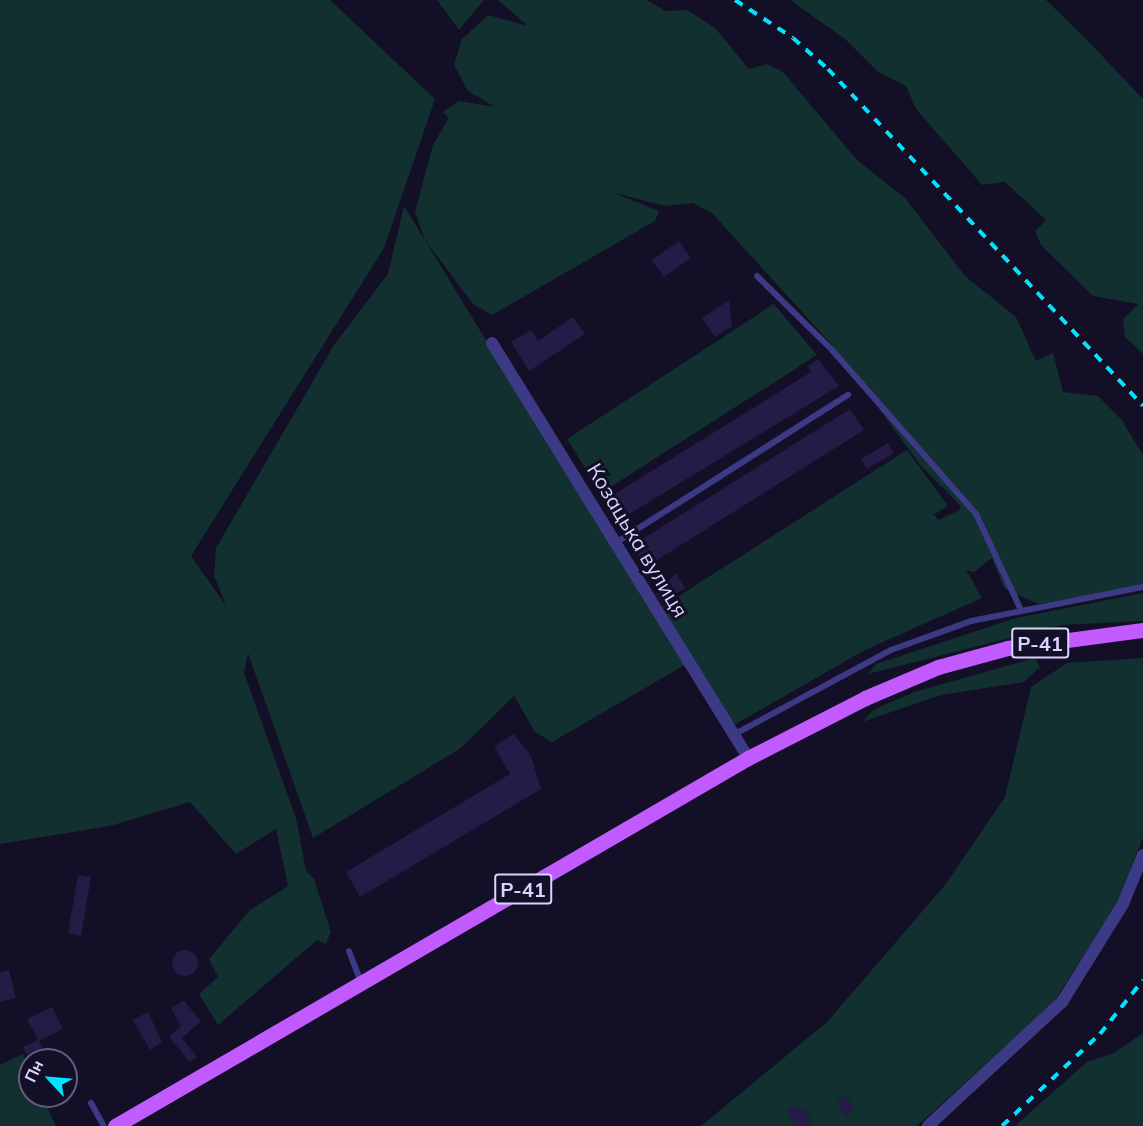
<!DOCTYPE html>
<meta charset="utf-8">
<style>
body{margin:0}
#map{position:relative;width:1143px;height:1126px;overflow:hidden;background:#130f26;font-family:Mulish,sans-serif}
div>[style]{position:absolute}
.green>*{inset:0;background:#12302f}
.building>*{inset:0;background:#241b47}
.round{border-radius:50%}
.service>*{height:6px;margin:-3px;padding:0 3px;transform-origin:3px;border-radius:3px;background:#3d3a85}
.minor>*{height:12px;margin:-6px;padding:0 6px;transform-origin:6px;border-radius:6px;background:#3d3a85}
.primary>*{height:15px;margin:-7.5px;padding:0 7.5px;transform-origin:7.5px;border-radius:7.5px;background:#c25bff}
.rail>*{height:4px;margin-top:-2px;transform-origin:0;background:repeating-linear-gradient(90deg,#00e5ff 0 9px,transparent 0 17px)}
span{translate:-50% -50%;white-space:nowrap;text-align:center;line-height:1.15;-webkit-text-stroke:6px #130f26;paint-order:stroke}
.shield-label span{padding:2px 4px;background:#130f26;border:2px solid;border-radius:4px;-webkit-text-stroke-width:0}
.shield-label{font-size:20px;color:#d9d4ff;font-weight:700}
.street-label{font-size:21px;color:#d9d4ff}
.north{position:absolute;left:18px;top:1048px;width:60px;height:60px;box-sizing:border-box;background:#130f26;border:2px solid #625e7d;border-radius:50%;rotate:296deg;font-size:16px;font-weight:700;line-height:24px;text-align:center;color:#d9d4ff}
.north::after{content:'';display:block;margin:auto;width:21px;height:27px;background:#00e5ff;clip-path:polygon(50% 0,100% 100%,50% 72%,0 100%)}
</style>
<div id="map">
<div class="green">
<i style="clip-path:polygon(0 0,330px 0,435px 99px,384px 248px,191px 556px,227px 607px,214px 576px,216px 548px,334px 345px,388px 274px,404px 206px,685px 665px,552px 742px,535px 732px,514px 696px,461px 748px,313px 838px,248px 653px,244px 673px,296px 818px,306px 871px,314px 879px,331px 932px,326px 944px,317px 940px,218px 1025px,199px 994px,218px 977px,209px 959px,250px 910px,288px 886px,276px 829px,236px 854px,190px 802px,110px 826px,0 844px)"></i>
<i style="clip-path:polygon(437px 0,484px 0,459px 30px)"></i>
<i style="clip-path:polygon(498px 0,646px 0,666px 11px,687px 10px,715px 28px,749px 69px,767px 64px,783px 72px,857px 160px,905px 198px,965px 276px,1016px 317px,1036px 361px,1053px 353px,1063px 392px,1098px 396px,1121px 419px,1143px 455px,1143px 586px,1038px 604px,1004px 588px,992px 558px,974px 572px,966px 570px,982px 598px,865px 650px,734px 725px,660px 608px,907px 450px,948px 506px,934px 514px,938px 520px,960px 510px,960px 505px,922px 467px,832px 345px,713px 214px,693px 203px,665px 206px,614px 193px,659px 211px,655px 221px,492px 315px,473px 304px,425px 240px,415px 212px,433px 145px,449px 118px,443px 112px,459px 101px,495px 107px,468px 91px,454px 65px,462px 39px,488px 15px,528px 26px)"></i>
<i style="clip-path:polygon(790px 0,1046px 0,1086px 39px,1143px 99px,1143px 354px,1125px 337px,1123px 319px,1138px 304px,1093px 296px,1041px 245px,1035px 231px,1046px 220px,1005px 182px,982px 185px,916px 109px,906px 86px,878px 72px,846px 40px)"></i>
<i style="clip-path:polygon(774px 304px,817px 355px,601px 493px,567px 439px)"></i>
<i style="clip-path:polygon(1143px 593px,1143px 621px,1062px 625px,868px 674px,876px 664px,1016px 618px)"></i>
<i style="clip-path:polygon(1035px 658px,1040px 667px,1024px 682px,941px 695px,862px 722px,873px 710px,914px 692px)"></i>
<i style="clip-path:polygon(1143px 658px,1143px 837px,1119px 901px,1053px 1003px,917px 1126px,701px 1126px,827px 1022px,945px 885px,1005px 797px,1031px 687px,1067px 663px)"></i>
<i style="clip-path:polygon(1143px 1033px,1143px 1126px,1015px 1126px,1087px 1062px,1114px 1053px)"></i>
<i style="clip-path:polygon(23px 1054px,30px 1069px,30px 1096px,42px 1096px,56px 1126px,0 1126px,0 1065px)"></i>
</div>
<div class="building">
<i style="clip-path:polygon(679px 241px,691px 258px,664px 277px,652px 260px)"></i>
<i style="clip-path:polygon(729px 300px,732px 326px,715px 337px,702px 318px)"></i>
<i style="clip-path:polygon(573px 317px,585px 334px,529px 371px,511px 342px,531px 330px,538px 341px)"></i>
<i style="clip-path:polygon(818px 359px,839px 386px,618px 521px,605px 500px,811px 372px,808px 366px)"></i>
<i style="clip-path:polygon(850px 409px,864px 430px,646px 567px,633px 545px)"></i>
<i style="clip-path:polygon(888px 443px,894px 453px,867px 469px,861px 459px)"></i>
<i style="clip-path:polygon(676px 573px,685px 588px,662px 603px,656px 594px)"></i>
<i style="clip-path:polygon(514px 734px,531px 756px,541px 789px,360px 897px,346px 872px,510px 774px,494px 746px)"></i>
<i style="clip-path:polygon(78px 875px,91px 877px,81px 936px,68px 933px)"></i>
<i class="round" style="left:172px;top:950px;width:26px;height:26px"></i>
<i style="clip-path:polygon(9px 970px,16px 998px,0 1002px,0 972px)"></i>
<i style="clip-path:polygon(184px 1001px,201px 1021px,182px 1038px,197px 1057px,190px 1062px,169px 1037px,181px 1026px,171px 1008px)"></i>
<i style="clip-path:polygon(52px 1007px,63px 1029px,39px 1041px,48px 1060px,30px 1060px,23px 1047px,38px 1040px,27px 1019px)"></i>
<i style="clip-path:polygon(148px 1012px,162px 1042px,150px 1050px,133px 1020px)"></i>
<i style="clip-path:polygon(847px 1096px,855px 1110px,845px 1117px,836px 1102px)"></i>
<i style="clip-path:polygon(795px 1105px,798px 1110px,804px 1106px,814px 1126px,796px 1126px,786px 1110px)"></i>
</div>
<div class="service">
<i style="left:757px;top:276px;width:105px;rotate:44.6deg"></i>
<i style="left:832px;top:350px;width:218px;rotate:48.7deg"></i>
<i style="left:976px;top:514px;width:104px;rotate:64.9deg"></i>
<i style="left:617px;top:542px;width:274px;rotate:-32.5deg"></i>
<i style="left:733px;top:735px;width:179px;rotate:-28.3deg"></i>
<i style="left:891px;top:650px;width:85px;rotate:-19.9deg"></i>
<i style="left:971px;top:621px;width:175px;rotate:-11.2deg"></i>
<i style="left:349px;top:951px;width:33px;rotate:69deg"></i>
<i style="left:91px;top:1103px;width:26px;rotate:61deg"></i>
</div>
<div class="minor">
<i style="left:492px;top:343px;width:488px;rotate:58.3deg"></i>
<i style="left:928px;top:1126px;width:183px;rotate:-42.8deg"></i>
<i style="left:1062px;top:1002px;width:115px;rotate:-58.1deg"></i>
<i style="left:1123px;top:904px;width:53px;rotate:-67.8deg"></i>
</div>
<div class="primary">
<i style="left:115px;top:1126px;width:732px;rotate:-30.17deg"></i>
<i style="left:748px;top:758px;width:131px;rotate:-27.1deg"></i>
<i style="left:865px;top:698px;width:79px;rotate:-23deg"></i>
<i style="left:938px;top:667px;width:73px;rotate:-15.2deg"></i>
<i style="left:1008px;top:648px;width:136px;rotate:-7.6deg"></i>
</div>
<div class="rail">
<i style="left:735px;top:0;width:69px;rotate:33.2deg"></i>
<i style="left:793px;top:38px;width:47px;rotate:41.5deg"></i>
<i style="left:828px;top:69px;width:461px;rotate:46.9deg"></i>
<i style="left:1002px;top:1126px;width:134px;rotate:-43.2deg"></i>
<i style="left:1100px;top:1034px;width:69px;rotate:-51.5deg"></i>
</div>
<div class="shield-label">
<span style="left:1040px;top:643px">Р-41</span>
<span style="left:523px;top:889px">Р-41</span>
</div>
<div class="street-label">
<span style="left:638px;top:540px;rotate:59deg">Козацька вулиця</span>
</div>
<div class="north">Пн</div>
</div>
